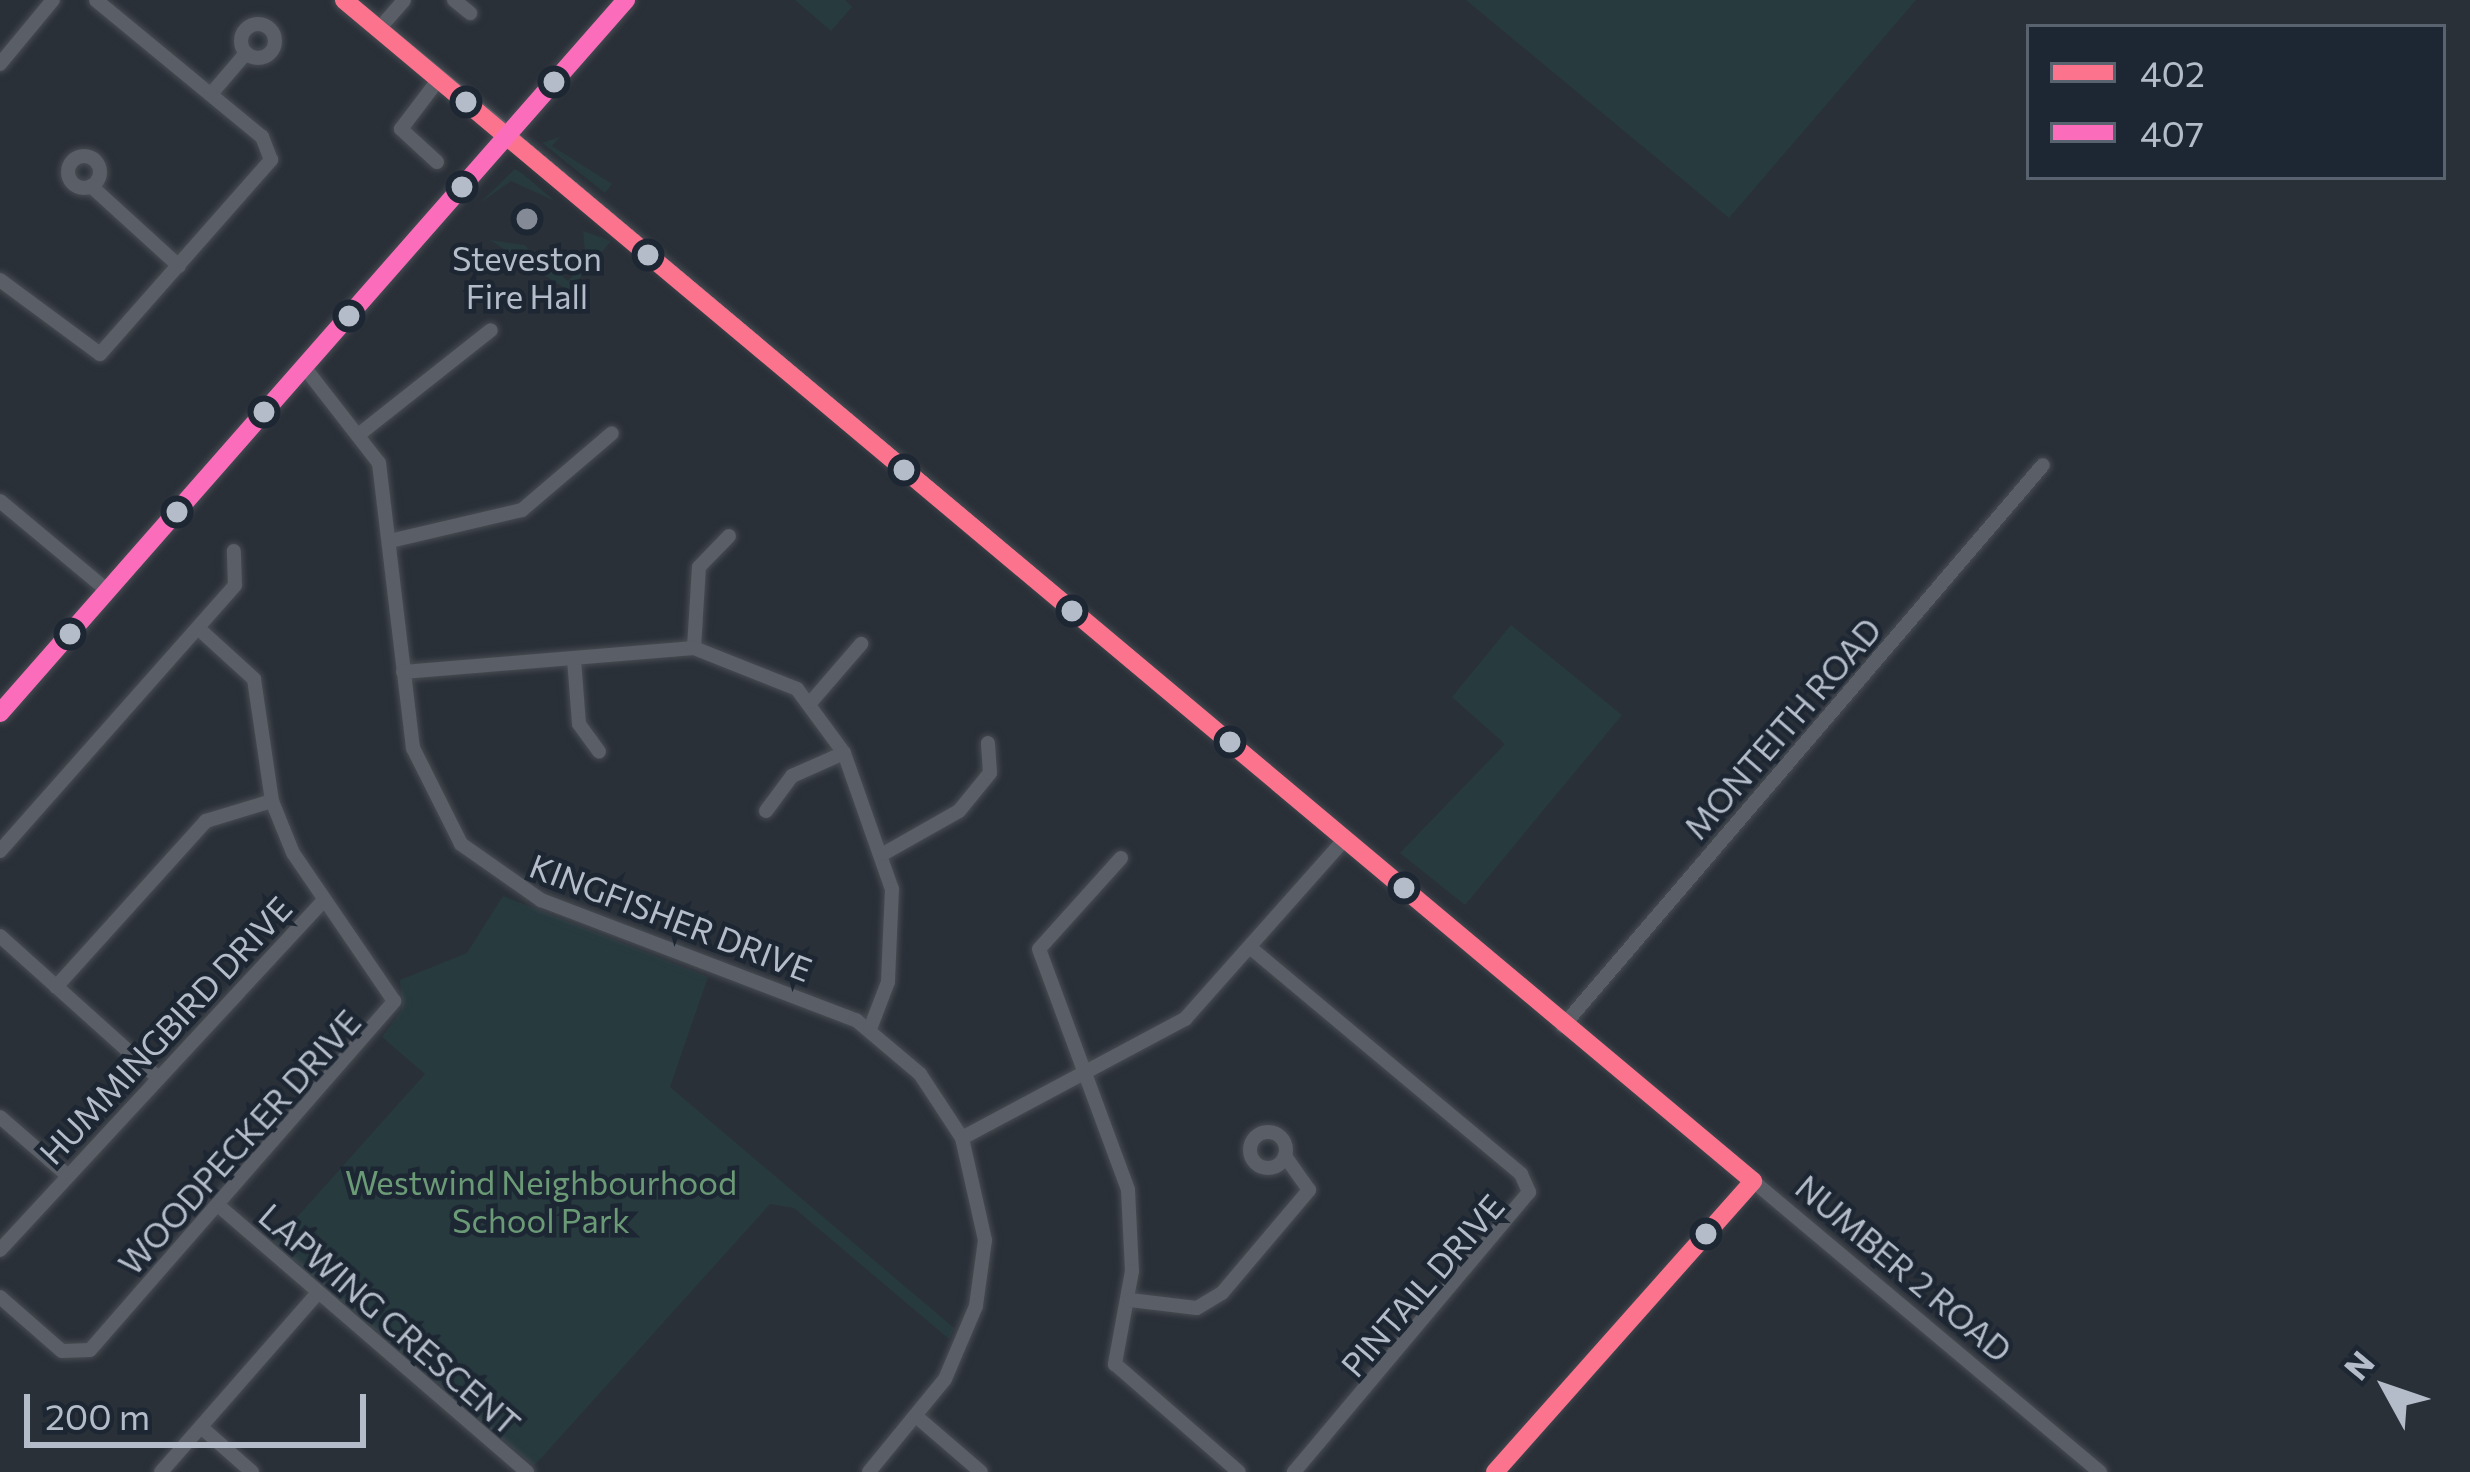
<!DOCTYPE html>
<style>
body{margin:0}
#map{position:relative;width:2470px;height:1472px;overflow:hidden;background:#2a3038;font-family:Commissioner,sans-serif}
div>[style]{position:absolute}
.green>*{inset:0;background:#273a3e}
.roads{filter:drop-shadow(0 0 3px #484c53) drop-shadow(0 0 3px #484c53)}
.minor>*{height:14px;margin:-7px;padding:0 7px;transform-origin:7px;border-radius:7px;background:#5a5e66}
.minor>.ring{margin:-7px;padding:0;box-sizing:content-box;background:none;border:14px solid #5a5e66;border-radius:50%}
.tertiary>*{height:16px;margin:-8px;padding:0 8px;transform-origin:8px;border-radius:8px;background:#5a5e66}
.secondary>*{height:18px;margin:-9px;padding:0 9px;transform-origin:9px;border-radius:9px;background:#595d64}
.bus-1>*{height:18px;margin:-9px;padding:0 9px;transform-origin:9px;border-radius:9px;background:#fc738d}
.bus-2>*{height:18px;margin:-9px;padding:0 9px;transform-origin:9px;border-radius:9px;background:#fb6dba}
.dots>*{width:33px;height:33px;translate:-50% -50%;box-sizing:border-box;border:6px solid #1d2633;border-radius:50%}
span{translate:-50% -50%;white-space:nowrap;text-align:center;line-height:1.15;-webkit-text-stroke:9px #1d2633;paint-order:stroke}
.poi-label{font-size:33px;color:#b4bcc9}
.street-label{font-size:33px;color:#b4bcc9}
.park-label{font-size:33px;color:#6b9a76}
.legend{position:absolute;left:2026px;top:24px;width:420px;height:156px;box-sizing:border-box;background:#1d2633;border:3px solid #59626f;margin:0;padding:15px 21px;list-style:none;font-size:36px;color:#b4bcc9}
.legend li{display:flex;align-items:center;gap:24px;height:60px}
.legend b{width:60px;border:3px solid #59626f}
.north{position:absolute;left:2326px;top:1328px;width:120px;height:120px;-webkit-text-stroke:9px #1d2633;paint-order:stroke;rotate:310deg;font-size:33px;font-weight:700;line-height:48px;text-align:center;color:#b4bcc9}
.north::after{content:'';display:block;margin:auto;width:42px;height:54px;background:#b4bcc9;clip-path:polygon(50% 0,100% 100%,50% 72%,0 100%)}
.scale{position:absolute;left:24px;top:1394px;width:342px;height:54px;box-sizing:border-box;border:6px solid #b4bcc9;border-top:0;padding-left:15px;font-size:36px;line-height:42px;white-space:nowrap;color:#b4bcc9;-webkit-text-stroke:9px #1d2633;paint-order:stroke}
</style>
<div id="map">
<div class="green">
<i style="clip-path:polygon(795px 0,845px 0,852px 7px,831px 31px)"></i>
<i style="clip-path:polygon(1466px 0,1916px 0,1729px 218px)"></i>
<i style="clip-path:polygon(560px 137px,552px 146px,612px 184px,605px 193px,542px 143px)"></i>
<i style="clip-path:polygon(515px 169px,522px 173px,555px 201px,511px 181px,480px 203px)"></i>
<i style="clip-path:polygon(583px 231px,611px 241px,569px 291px,490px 240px,524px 245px,568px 281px,586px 260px)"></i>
<i style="clip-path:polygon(1511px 625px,1622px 715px,1465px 905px,1400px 853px,1505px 744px,1452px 697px)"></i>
<i style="clip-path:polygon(503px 896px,708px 977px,670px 1087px,954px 1328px,949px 1339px,794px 1208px,770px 1204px,534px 1466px,274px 1243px,425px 1074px,382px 1037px,402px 1010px,400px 980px,467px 953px)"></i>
</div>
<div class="roads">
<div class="minor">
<i style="left:454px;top:0;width:21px;rotate:39deg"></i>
<i class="ring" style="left:241px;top:24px;width:20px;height:20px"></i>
<i style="left:379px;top:29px;width:38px;rotate:-49deg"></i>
<i style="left:0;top:64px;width:83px;rotate:-50.4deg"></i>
<i style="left:211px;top:94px;width:54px;rotate:-49.5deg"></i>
<i class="ring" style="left:68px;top:156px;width:18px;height:18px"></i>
<i style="left:437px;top:162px;width:49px;rotate:-137.5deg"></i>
<i style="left:401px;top:129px;width:63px;rotate:-52.8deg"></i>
<i style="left:91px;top:186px;width:119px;rotate:42.3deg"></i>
<i style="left:0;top:280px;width:124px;rotate:36.5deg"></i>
<i style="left:100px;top:354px;width:259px;rotate:-48.6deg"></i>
<i style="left:271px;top:160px;width:25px;rotate:-111deg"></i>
<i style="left:262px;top:137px;width:215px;rotate:-140.5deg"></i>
<i style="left:305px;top:368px;width:120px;rotate:52.1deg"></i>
<i style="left:379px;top:463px;width:287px;rotate:83.2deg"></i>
<i style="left:413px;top:748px;width:107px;rotate:63.4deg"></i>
<i style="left:461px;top:844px;width:98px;rotate:35deg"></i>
<i style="left:541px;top:900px;width:337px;rotate:20.9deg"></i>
<i style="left:856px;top:1020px;width:84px;rotate:40.2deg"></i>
<i style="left:920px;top:1074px;width:77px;rotate:56.7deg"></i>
<i style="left:962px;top:1138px;width:105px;rotate:77.3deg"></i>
<i style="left:985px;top:1240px;width:67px;rotate:97.8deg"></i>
<i style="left:976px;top:1306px;width:79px;rotate:113deg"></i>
<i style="left:945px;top:1379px;width:120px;rotate:129.3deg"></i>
<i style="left:362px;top:432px;width:164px;rotate:-38.3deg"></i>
<i style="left:0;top:501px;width:141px;rotate:39.8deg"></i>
<i style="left:394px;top:540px;width:131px;rotate:-13.2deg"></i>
<i style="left:522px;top:510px;width:118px;rotate:-40.5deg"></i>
<i style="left:694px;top:648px;width:81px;rotate:-86.5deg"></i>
<i style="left:699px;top:567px;width:43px;rotate:-45.9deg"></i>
<i style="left:574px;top:659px;width:65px;rotate:85.6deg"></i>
<i style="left:579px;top:724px;width:34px;rotate:54deg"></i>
<i style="left:403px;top:672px;width:292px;rotate:-4.7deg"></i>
<i style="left:694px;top:648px;width:111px;rotate:21.7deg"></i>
<i style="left:797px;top:689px;width:79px;rotate:53.7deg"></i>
<i style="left:844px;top:753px;width:144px;rotate:70.6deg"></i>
<i style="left:892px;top:889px;width:93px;rotate:92.5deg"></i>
<i style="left:888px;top:982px;width:50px;rotate:111deg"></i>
<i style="left:811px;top:702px;width:77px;rotate:-49.2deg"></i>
<i style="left:766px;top:811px;width:44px;rotate:-53.4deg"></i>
<i style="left:792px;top:776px;width:57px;rotate:-23.9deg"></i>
<i style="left:0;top:851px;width:355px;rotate:-48.5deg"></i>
<i style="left:235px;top:585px;width:34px;rotate:-92deg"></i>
<i style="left:883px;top:854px;width:87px;rotate:-29.5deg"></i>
<i style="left:959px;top:811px;width:49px;rotate:-50.8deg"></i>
<i style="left:990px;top:773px;width:30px;rotate:-94deg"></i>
<i style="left:1121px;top:858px;width:122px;rotate:132deg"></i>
<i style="left:1039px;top:949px;width:257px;rotate:69.7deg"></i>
<i style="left:1128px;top:1190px;width:81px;rotate:87.2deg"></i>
<i style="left:1132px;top:1271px;width:95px;rotate:100.4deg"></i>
<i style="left:1115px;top:1364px;width:164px;rotate:41.1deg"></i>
<i style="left:0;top:936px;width:210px;rotate:41.9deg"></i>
<i style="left:1252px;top:949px;width:351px;rotate:39.9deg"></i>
<i style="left:1521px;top:1174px;width:20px;rotate:66deg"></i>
<i style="left:1529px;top:1192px;width:366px;rotate:130deg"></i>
<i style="left:56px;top:987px;width:224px;rotate:-47.9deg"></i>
<i style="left:206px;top:821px;width:69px;rotate:-16.9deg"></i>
<i style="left:1563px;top:1026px;width:738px;rotate:-49.45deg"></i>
<i style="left:0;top:1117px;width:89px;rotate:40.9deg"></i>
<i class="ring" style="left:1250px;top:1132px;width:22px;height:22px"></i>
<i style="left:962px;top:1138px;width:253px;rotate:-28.1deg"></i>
<i style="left:1185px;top:1019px;width:237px;rotate:-48.4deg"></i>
<i style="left:1753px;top:1181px;width:453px;rotate:40deg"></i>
<i style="left:219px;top:1206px;width:407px;rotate:40.8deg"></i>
<i style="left:0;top:1250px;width:476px;rotate:-47.2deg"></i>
<i style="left:0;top:1297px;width:82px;rotate:41.1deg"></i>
<i style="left:62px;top:1351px;width:28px;rotate:-2deg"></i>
<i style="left:90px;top:1350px;width:463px;rotate:-48.9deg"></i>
<i style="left:394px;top:1001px;width:179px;rotate:-124.3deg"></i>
<i style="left:293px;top:853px;width:56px;rotate:-112deg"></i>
<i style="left:272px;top:801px;width:123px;rotate:-98.4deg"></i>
<i style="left:254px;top:679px;width:74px;rotate:-137.7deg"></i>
<i style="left:1130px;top:1300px;width:67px;rotate:6.8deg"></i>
<i style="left:1197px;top:1308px;width:29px;rotate:-31deg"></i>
<i style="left:1222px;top:1293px;width:135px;rotate:-49.8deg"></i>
<i style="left:1309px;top:1190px;width:42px;rotate:-125.2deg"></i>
<i style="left:917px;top:1417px;width:84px;rotate:40.7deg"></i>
<i style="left:201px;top:1427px;width:68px;rotate:41.4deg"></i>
<i style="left:161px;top:1472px;width:237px;rotate:-48.8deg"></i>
</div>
<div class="tertiary">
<i style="left:510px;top:137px;width:1623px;rotate:40.03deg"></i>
<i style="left:1753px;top:1181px;width:389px;rotate:131.6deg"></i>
</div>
<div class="secondary">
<i style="left:344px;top:0;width:215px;rotate:39.5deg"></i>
<i style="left:0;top:713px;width:949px;rotate:-48.72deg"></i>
</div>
</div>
<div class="bus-1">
<i style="left:344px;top:0;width:1838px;rotate:39.97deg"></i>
<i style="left:1495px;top:1472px;width:389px;rotate:-48.4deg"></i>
</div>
<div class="bus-2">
<i style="left:0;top:713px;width:949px;rotate:-48.72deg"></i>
</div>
<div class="dots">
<i style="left:554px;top:82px;background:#b4bcc9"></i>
<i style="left:466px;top:102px;background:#b4bcc9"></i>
<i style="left:462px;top:187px;background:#b4bcc9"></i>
<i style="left:527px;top:219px;background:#848b96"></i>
<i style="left:648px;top:255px;background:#b4bcc9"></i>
<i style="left:349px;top:316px;background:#b4bcc9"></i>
<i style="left:264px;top:412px;background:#b4bcc9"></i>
<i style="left:904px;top:470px;background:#b4bcc9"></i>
<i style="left:177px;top:512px;background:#b4bcc9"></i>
<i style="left:1072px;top:611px;background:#b4bcc9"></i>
<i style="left:70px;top:634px;background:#b4bcc9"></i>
<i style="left:1230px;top:742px;background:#b4bcc9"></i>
<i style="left:1404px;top:888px;background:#b4bcc9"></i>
<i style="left:1706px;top:1234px;background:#b4bcc9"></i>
</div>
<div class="poi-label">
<span style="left:527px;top:277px">Steveston<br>Fire Hall</span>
</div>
<div class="street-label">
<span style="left:1782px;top:728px;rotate:-49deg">MONTEITH ROAD</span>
<span style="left:671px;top:917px;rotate:21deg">KINGFISHER DRIVE</span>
<span style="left:165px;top:1030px;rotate:-47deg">HUMMINGBIRD DRIVE</span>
<span style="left:239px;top:1142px;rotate:-48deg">WOODPECKER DRIVE</span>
<span style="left:1904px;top:1268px;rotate:40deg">NUMBER 2 ROAD</span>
<span style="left:1422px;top:1285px;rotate:-49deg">PINTAIL DRIVE</span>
<span style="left:390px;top:1319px;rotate:41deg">LAPWING CRESCENT</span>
</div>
<div class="park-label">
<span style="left:541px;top:1201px">Westwind Neighbourhood<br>School Park</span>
</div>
<ul class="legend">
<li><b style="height:15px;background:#fc738d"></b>402</li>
<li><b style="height:15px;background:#fb6dba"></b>407</li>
</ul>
<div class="north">N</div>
<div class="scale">200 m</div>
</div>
